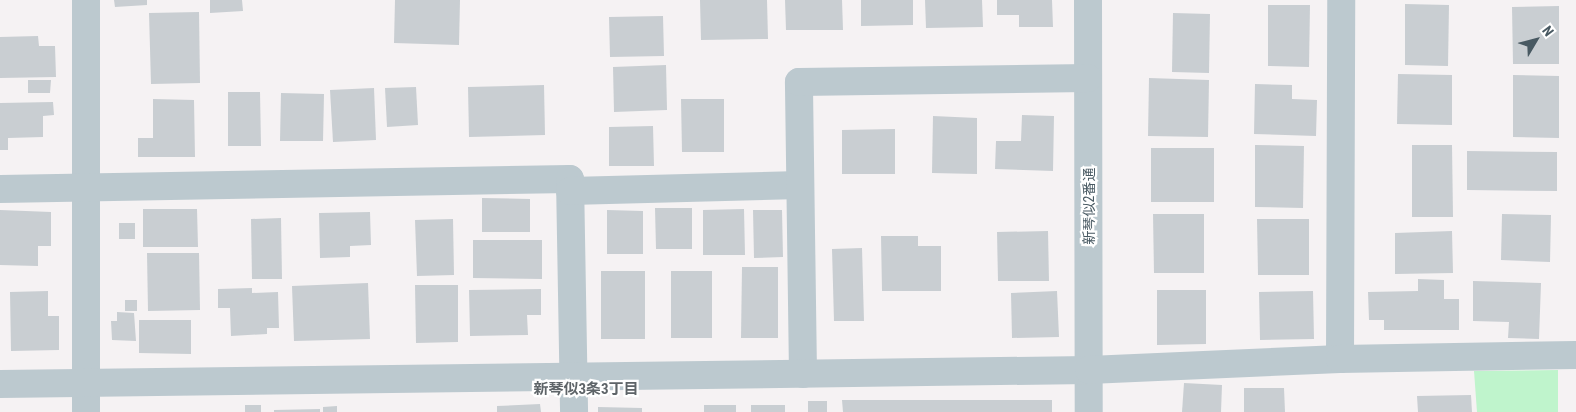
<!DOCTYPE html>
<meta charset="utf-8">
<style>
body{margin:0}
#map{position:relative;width:1576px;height:412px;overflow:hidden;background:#f5f2f3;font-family:"Roboto Condensed","Noto Sans JP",sans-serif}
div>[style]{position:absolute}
.green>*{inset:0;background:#bff4cc}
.building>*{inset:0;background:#c9ced2}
.minor>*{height:28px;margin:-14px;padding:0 14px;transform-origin:14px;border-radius:14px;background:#bcc9cf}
span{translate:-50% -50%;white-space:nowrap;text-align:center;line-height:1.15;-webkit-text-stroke:4.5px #fff;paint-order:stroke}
.street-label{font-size:14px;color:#485962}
.neighbourhood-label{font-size:15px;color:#5e6468;font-weight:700}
.north{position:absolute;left:1511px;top:15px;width:50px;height:50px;-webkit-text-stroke:4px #fff;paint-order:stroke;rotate:53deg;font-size:14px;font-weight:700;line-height:20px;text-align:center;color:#485962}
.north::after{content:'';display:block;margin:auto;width:18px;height:22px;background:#485962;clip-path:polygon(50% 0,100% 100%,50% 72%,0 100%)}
</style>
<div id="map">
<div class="green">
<i style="clip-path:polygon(1558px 370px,1558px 412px,1477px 412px,1474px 371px)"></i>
</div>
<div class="building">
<i style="clip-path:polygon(114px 0,147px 0,147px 5px,115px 7px)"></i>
<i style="clip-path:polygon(210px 0,242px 0,243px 11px,210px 13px)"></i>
<i style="clip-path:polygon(395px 0,460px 0,459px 45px,394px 43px)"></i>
<i style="clip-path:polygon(700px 0,767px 0,768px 39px,701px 40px)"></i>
<i style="clip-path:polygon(785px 0,842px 0,843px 30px,786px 30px)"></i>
<i style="clip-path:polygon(861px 0,913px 0,913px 25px,861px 26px)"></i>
<i style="clip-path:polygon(925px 0,982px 0,983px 27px,926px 28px)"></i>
<i style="clip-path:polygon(997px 0,1052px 0,1053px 27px,1019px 27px,1019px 15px,997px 15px)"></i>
<i style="clip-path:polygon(1405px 4px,1449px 5px,1448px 66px,1405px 65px)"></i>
<i style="clip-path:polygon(1268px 5px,1310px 5px,1309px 67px,1268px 66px)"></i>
<i style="clip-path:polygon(1559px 6px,1559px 64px,1513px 64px,1512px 7px)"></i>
<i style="clip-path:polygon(199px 12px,200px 83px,151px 84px,149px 13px)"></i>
<i style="clip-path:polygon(1173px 13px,1210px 14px,1209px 73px,1172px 72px)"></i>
<i style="clip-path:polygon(663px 16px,664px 56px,610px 57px,609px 17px)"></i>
<i style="clip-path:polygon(38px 36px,39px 46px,55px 46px,56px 77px,0 78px,0 37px)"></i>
<i style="clip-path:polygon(666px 65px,667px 110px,614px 112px,613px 67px)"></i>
<i style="clip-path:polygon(1398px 74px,1452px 75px,1452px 125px,1397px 124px)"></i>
<i style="clip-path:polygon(1513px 75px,1559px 76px,1559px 138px,1513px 137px)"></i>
<i style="clip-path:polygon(1149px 78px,1209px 80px,1208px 137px,1148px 136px)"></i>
<i style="clip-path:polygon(28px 80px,51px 80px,50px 93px,28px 93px)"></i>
<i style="clip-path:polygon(1255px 84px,1292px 85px,1292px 99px,1317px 100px,1316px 136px,1254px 134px)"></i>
<i style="clip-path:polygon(544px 85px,545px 135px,469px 137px,468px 87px)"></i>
<i style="clip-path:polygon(416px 87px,418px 125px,387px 127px,385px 88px)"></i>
<i style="clip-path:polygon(374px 88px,376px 140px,333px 142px,330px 90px)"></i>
<i style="clip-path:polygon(228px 92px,260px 92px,261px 146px,228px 146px)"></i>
<i style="clip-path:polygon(281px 93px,324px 94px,323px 141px,280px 141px)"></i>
<i style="clip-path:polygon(153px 99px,194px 100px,195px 157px,138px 157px,138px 138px,153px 138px)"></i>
<i style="clip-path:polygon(681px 99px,724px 99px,724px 152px,682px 152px)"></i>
<i style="clip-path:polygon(53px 102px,54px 115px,43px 116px,43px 137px,8px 138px,8px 150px,0 150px,0 103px)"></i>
<i style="clip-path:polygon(1022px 115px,1054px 116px,1053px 171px,995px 169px,996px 141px,1021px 141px)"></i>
<i style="clip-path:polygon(933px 116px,977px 118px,977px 174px,932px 173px)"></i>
<i style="clip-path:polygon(653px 126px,654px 166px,609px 166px,609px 127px)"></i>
<i style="clip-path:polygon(895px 129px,895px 174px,842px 174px,842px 130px)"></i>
<i style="clip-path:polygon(1255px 145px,1304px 146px,1303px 208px,1255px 207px)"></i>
<i style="clip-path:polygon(1412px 145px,1452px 145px,1453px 217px,1412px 217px)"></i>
<i style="clip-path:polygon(1151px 148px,1214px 148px,1214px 202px,1151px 202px)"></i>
<i style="clip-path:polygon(1467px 151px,1557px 152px,1557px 191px,1467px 190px)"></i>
<i style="clip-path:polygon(482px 198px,530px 199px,530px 232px,482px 232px)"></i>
<i style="clip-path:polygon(655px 208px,692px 208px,692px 249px,656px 249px)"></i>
<i style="clip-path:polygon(143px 209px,197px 209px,198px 247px,143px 247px)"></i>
<i style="clip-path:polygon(744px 209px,745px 255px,703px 255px,703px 210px)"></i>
<i style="clip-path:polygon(0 210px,51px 212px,51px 246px,38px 246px,38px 266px,0 265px)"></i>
<i style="clip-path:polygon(607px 210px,643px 211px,643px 254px,607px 254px)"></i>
<i style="clip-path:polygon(753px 210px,782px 210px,783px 257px,754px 258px)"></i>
<i style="clip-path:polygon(370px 212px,371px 245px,350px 246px,350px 257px,320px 258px,319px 213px)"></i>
<i style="clip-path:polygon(1153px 214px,1204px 214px,1204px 273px,1154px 273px)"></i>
<i style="clip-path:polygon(1502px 214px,1551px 215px,1550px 262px,1501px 260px)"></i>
<i style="clip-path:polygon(281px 218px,282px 279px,252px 279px,251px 219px)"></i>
<i style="clip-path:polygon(453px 219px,454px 275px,417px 276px,415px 220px)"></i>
<i style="clip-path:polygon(1257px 219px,1309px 219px,1309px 275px,1258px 275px)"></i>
<i style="clip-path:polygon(119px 223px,135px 223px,135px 239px,119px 239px)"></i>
<i style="clip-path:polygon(1048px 231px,1049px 281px,998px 281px,997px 232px)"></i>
<i style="clip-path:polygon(1452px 231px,1453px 273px,1395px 274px,1395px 233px)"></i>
<i style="clip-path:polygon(881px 236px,918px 236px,918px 246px,941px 246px,941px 291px,882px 291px)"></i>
<i style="clip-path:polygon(473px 240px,542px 240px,542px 279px,473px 278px)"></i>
<i style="clip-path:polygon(862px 248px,864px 321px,834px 321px,832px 249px)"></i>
<i style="clip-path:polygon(147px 253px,199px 253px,200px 310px,148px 311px)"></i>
<i style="clip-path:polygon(742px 267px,778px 267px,778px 338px,741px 338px)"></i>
<i style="clip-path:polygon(601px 271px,645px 271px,645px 339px,601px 339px)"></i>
<i style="clip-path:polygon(671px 271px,712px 271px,712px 338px,671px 338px)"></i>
<i style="clip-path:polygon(1418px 279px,1444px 280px,1444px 299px,1459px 299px,1459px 330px,1384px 330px,1384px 320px,1369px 320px,1368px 292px,1418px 291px)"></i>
<i style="clip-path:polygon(1473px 281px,1541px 283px,1539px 339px,1508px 338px,1509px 322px,1473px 321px)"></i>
<i style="clip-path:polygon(368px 283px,370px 339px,294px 341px,292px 286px)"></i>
<i style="clip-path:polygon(415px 285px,458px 285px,458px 342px,416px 343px)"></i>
<i style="clip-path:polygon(252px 288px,252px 293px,278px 292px,279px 328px,267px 328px,267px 334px,231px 336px,230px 308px,218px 308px,218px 289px)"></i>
<i style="clip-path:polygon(541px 289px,541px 315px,527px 315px,528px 335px,470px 336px,469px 290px)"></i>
<i style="clip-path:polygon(1157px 290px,1206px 290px,1206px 344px,1157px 345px)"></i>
<i style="clip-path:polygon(48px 291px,48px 316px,59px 316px,59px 350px,11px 351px,10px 292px)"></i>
<i style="clip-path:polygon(1057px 291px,1059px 337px,1012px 338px,1011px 293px)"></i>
<i style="clip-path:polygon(1313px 291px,1314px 339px,1260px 340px,1259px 292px)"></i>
<i style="clip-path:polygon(125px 300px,137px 300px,137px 311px,125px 311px)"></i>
<i style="clip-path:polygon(117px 312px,134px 313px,136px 341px,112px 340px,111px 321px,117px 321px)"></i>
<i style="clip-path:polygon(139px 320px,191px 320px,191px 354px,139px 353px)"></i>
<i style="clip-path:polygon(1184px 383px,1222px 385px,1221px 412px,1182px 412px)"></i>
<i style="clip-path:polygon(1244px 388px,1284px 388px,1285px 412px,1244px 412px)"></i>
<i style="clip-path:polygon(1471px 395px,1472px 412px,1418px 412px,1417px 396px)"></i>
<i style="clip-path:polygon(842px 400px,1052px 400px,1052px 412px,843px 412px)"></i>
<i style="clip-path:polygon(808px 401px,827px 401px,827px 412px,808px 412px)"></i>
<i style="clip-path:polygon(540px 404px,541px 412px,497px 412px,497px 406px)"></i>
<i style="clip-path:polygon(245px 405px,261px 405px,261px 412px,245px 412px)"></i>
<i style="clip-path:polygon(704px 405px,736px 405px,736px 412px,704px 412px)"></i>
<i style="clip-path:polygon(751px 405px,785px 405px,785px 412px,751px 412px)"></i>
<i style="clip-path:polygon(337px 406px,337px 412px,323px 412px,323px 407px)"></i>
<i style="clip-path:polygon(598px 407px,642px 408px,642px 412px,598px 412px)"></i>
<i style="clip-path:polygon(320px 409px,320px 412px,274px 412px,274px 410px)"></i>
</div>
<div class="minor">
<i style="left:86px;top:0;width:412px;rotate:90deg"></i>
<i style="left:1088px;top:0;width:412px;rotate:89.9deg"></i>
<i style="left:0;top:189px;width:570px;rotate:-1.01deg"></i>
<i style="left:570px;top:179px;width:233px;rotate:89deg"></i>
<i style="left:570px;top:191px;width:230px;rotate:-1.5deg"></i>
<i style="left:1340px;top:359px;width:359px;rotate:-89.8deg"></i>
<i style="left:803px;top:374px;width:292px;rotate:-90.8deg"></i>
<i style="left:799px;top:82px;width:289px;rotate:-0.8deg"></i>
<i style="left:0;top:384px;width:1089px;rotate:-0.74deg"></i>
<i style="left:1089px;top:370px;width:251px;rotate:-2.5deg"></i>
<i style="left:1340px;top:359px;width:236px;rotate:-1deg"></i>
</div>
<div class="street-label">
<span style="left:1089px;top:206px;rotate:-90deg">新琴似2番通</span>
</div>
<div class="neighbourhood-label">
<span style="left:586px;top:390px">新琴似3条3丁目</span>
</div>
<div class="north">N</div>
</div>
